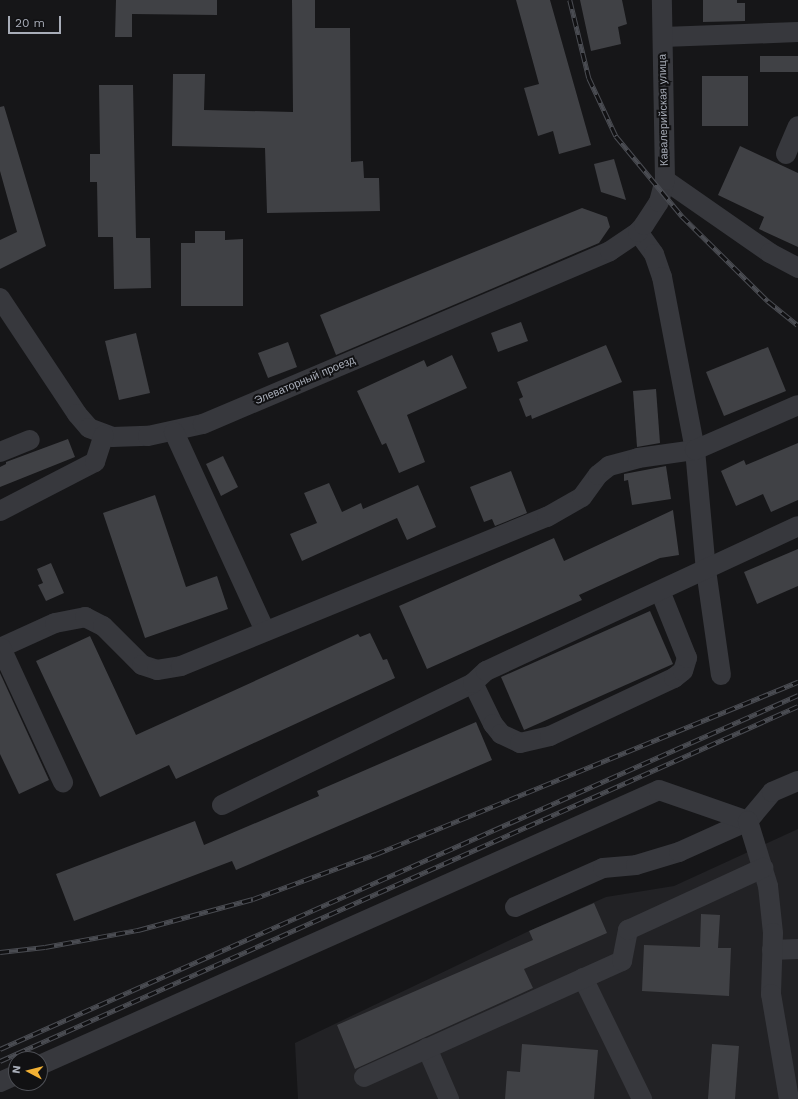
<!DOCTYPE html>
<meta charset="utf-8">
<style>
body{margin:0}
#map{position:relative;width:798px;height:1099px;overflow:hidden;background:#161618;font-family:"Work Sans",sans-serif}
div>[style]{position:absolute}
.built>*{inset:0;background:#222225}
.building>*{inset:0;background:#404145}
.minor>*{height:20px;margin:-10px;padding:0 10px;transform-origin:10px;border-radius:10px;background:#37383d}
.rail>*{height:4.5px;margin-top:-2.25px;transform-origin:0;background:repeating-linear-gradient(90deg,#111113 0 9px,#4a4c52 0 18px);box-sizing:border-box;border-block:1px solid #4a4c52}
span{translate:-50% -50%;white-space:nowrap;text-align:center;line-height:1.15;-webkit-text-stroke:4px #111113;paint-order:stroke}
.street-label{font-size:11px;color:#a8adb8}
.north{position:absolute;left:8px;top:1051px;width:40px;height:40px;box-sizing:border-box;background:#111113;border:1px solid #4d4f55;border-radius:50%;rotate:277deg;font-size:11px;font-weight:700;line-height:16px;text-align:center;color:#a8adb8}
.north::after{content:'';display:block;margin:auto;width:14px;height:18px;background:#f2b134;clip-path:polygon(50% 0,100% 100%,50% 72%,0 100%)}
.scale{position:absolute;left:8px;top:16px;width:53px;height:18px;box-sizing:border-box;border:2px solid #a8adb8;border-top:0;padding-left:5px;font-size:12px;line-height:14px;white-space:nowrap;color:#a8adb8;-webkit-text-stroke:3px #111113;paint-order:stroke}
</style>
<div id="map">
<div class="built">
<i style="clip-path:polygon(798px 829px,798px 1099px,298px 1099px,295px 1043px,529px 931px,606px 897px,674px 886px)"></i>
</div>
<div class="building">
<i style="clip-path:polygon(116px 0,217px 0,217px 15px,132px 14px,132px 37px,115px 37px)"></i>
<i style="clip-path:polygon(292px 0,315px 0,315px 28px,350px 28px,351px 162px,363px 161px,364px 178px,379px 178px,380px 211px,267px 213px,265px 148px,172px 146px,173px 74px,205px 74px,204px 110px,293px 112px)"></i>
<i style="clip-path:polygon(516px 0,550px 0,591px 145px,559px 154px,553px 131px,538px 136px,524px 88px,539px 84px)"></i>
<i style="clip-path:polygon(580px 0,622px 0,627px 24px,618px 27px,621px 44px,591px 51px)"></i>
<i style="clip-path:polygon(703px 0,737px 0,737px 3px,745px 3px,745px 21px,703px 22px)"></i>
<i style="clip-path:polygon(760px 56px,798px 56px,798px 72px,760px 72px)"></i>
<i style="clip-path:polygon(702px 76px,748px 76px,748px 126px,702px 126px)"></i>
<i style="clip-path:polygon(99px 85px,133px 85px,136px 238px,150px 238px,151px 288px,114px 289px,113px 237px,98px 237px,97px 182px,90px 182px,90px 154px,100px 154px)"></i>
<i style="clip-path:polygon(4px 106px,46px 246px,0 269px,0 240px,17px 232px,0 171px,0 107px)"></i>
<i style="clip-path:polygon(740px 146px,798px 173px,798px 247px,759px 229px,764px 217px,718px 195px)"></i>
<i style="clip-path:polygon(614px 159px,626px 200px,601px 192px,594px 164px)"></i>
<i style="clip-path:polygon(582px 208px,607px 217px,610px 227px,599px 243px,336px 355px,320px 315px)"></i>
<i style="clip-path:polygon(195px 231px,225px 231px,225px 240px,243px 239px,243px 306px,181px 306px,181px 243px,195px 243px)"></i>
<i style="clip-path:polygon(521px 322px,528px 341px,498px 352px,491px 333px)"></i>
<i style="clip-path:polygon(136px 333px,150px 393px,119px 400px,105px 341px)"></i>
<i style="clip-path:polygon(288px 342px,297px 367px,268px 378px,258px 353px)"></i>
<i style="clip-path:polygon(606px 345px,622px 382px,532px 419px,531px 415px,526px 417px,519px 399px,523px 397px,517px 382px)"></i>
<i style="clip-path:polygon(768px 347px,786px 391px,724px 416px,706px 372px)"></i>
<i style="clip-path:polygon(452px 355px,467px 388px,407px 415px,425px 462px,399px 473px,386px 443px,382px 445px,357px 391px,424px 360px,427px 367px)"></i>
<i style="clip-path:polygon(656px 389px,660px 443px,637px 447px,633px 391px)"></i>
<i style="clip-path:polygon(68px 439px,75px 457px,0 487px,0 467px,6px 464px,6px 462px)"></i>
<i style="clip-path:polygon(798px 443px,798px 500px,771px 512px,763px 494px,736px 506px,721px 471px,744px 460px,746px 465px)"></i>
<i style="clip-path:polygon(223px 456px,238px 487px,221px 496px,206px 464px)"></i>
<i style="clip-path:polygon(666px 466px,671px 499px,632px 505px,628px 480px,624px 481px,624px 474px)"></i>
<i style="clip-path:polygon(511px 471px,527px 513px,495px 526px,492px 519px,484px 522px,470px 487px)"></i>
<i style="clip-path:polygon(329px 483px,342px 512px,361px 503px,363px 509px,418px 485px,436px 527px,407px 540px,397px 518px,302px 561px,290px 534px,317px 523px,304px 493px)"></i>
<i style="clip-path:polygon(155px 495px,186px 587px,217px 576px,228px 609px,145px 638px,103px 513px)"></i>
<i style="clip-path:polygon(673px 510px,679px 555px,660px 558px,579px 595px,582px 600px,427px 669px,399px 606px,554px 538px,564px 561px)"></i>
<i style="clip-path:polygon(798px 549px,798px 586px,757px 604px,744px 572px)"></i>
<i style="clip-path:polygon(51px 563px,64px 593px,46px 601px,38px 585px,43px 583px,37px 569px)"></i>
<i style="clip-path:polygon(650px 611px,673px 664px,524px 730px,501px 677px)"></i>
<i style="clip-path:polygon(370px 633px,383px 660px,387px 659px,395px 678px,176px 779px,169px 765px,100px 797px,36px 661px,90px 636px,136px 735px,358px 634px,360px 637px)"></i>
<i style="clip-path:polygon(0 673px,49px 780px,19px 794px,0 754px)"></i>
<i style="clip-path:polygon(476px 722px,492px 760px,236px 870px,232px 861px,74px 921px,56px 874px,195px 821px,204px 845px,319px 796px,317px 791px)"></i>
<i style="clip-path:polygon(594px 903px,607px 933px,524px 969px,533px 988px,355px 1069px,337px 1025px,533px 940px,529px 931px)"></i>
<i style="clip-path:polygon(701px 914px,720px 915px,718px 948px,731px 948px,729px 996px,642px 991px,644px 945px,700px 947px)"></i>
<i style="clip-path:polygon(522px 1044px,598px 1050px,594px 1099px,505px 1099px,507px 1071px,520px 1072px)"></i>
<i style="clip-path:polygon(712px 1044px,739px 1046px,735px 1099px,708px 1099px)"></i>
</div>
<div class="minor">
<i style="left:663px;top:37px;width:135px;rotate:-2.1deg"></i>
<i style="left:786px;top:154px;width:30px;rotate:-67deg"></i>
<i style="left:665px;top:180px;width:128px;rotate:34.8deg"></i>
<i style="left:770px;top:253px;width:32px;rotate:28deg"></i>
<i style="left:638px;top:232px;width:27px;rotate:54deg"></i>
<i style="left:654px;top:254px;width:24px;rotate:71deg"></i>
<i style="left:662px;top:277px;width:176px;rotate:79.2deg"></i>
<i style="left:695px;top:450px;width:121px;rotate:84.8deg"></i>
<i style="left:706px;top:570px;width:106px;rotate:81.9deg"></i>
<i style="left:0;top:298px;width:139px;rotate:56.4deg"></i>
<i style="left:77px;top:414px;width:18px;rotate:49deg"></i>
<i style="left:89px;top:428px;width:25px;rotate:21deg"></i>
<i style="left:112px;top:437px;width:36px;rotate:-2deg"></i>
<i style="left:148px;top:436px;width:56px;rotate:-12.3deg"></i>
<i style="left:203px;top:424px;width:442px;rotate:-23deg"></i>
<i style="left:610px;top:251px;width:34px;rotate:-34deg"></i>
<i style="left:638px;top:232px;width:9px;rotate:-49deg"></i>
<i style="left:644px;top:225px;width:27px;rotate:-57deg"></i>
<i style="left:659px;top:202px;width:23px;rotate:-75deg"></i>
<i style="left:665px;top:180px;width:180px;rotate:-91deg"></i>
<i style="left:174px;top:432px;width:219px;rotate:65.4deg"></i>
<i style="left:0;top:452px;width:32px;rotate:-22deg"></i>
<i style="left:0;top:511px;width:107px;rotate:-27.3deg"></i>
<i style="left:95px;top:462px;width:28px;rotate:-72deg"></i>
<i style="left:0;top:648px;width:60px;rotate:-24.4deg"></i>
<i style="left:55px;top:623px;width:31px;rotate:-11deg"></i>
<i style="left:85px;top:617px;width:20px;rotate:27deg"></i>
<i style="left:103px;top:626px;width:55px;rotate:45deg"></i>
<i style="left:142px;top:665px;width:16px;rotate:18deg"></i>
<i style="left:157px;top:670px;width:24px;rotate:-9deg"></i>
<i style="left:181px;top:666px;width:395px;rotate:-22.2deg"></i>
<i style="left:547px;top:517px;width:40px;rotate:-29.7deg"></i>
<i style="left:582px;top:497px;width:27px;rotate:-54deg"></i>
<i style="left:598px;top:475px;width:14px;rotate:-39deg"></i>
<i style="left:609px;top:466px;width:30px;rotate:-15deg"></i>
<i style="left:638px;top:458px;width:58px;rotate:-8deg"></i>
<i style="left:695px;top:450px;width:112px;rotate:-23.6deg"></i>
<i style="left:1px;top:648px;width:148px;rotate:65.2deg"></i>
<i style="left:473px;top:683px;width:46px;rotate:64deg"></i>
<i style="left:493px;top:724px;width:13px;rotate:51deg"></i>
<i style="left:501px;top:734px;width:21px;rotate:25deg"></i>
<i style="left:520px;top:743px;width:31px;rotate:-13deg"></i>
<i style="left:550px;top:736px;width:137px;rotate:-25.1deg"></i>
<i style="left:674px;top:678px;width:11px;rotate:-38deg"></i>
<i style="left:683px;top:671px;width:14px;rotate:-73deg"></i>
<i style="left:687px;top:658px;width:72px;rotate:-111.9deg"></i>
<i style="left:222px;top:805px;width:279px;rotate:-25.9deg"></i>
<i style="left:473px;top:683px;width:18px;rotate:-43deg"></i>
<i style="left:486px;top:671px;width:344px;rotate:-24.9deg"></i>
<i style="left:515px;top:907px;width:96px;rotate:-23.9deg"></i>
<i style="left:603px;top:868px;width:33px;rotate:-5deg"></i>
<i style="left:636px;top:865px;width:45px;rotate:-16.8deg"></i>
<i style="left:679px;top:852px;width:76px;rotate:-24.2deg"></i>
<i style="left:748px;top:821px;width:38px;rotate:-50deg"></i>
<i style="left:772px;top:792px;width:28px;rotate:-23deg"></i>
<i style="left:772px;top:950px;width:26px;rotate:-2deg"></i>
<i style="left:583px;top:978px;width:135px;rotate:64deg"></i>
<i style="left:427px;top:1048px;width:56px;rotate:66.7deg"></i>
<i style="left:40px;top:1065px;width:677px;rotate:-23.95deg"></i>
<i style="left:659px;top:790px;width:94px;rotate:19.2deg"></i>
<i style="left:748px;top:821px;width:68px;rotate:72.9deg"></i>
<i style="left:768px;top:886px;width:47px;rotate:83.9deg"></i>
<i style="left:773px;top:933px;width:61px;rotate:91.9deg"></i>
<i style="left:771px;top:994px;width:107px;rotate:80.3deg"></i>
<i style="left:364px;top:1077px;width:283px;rotate:-24.2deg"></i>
<i style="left:622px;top:961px;width:32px;rotate:-79deg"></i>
<i style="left:628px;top:930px;width:149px;rotate:-24.7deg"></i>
<i style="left:0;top:1082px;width:17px;rotate:-24deg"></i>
</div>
<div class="rail">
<i style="left:570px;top:0;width:80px;rotate:76.3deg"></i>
<i style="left:589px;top:78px;width:64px;rotate:65deg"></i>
<i style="left:616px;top:136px;width:104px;rotate:50.5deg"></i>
<i style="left:682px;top:216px;width:121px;rotate:44.7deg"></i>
<i style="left:768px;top:301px;width:38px;rotate:39deg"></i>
<i style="left:0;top:952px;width:45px;rotate:-6.3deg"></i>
<i style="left:45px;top:947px;width:95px;rotate:-10.4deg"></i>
<i style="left:138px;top:930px;width:119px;rotate:-15.1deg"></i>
<i style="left:253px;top:899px;width:131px;rotate:-20.1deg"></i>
<i style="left:376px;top:854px;width:456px;rotate:-22.2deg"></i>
<i style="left:0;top:1049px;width:873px;rotate:-23.92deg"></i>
<i style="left:0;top:1061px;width:873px;rotate:-23.98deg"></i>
</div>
<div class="street-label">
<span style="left:664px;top:110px;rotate:-91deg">Кавалерийская улица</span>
<span style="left:305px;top:381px;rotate:-23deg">Элеваторный проезд</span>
</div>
<div class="north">N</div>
<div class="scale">20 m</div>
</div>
